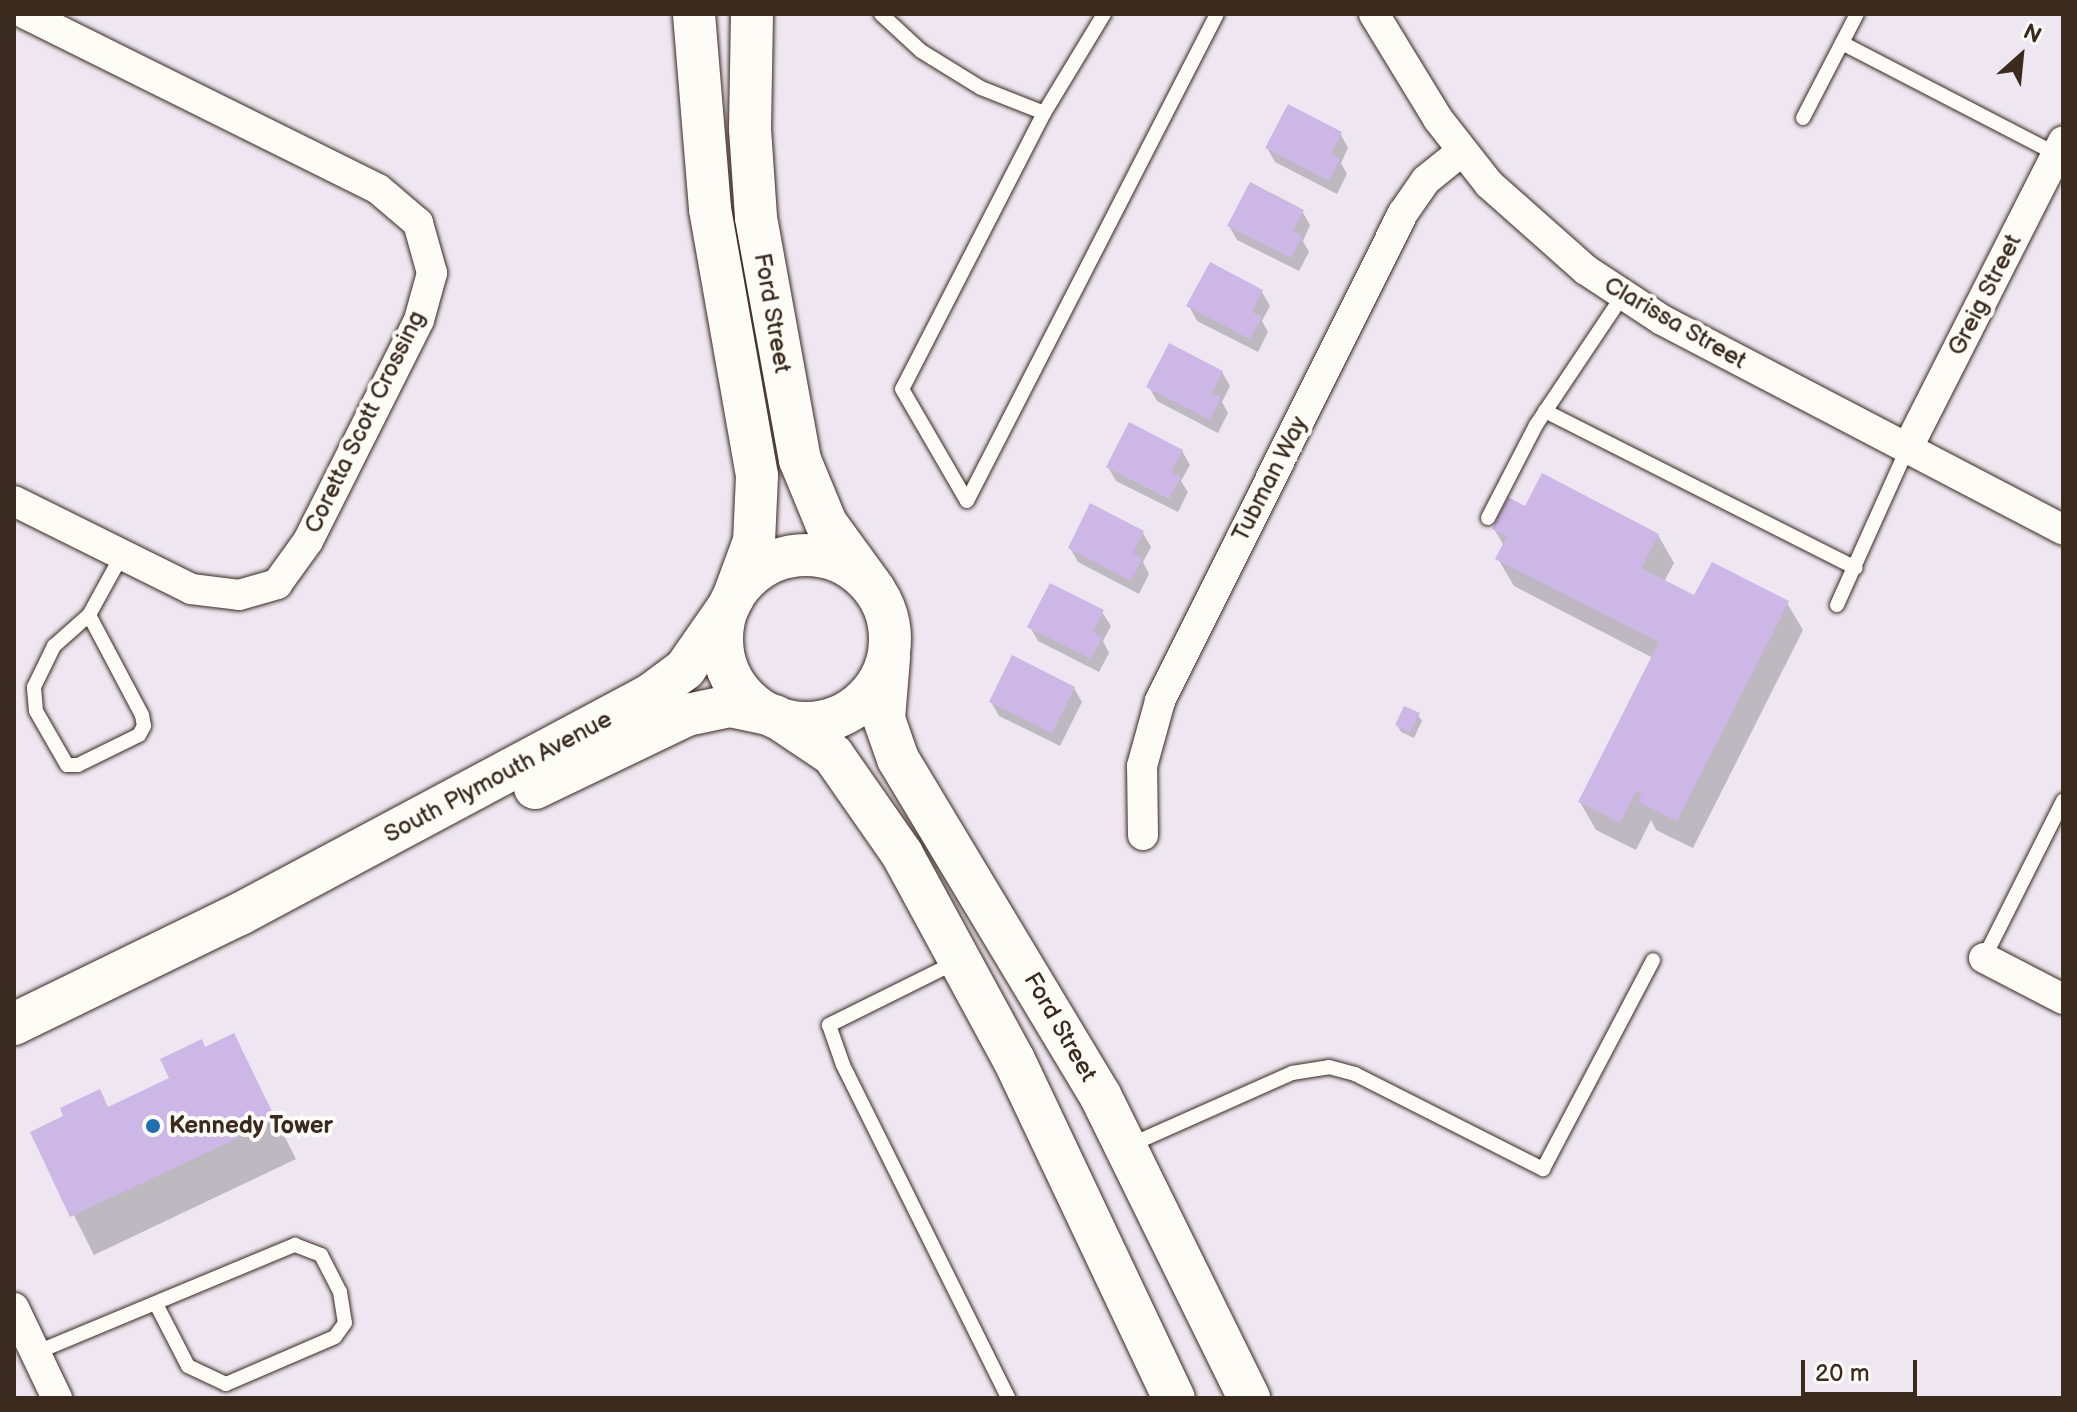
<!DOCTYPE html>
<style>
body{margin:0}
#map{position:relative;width:2077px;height:1412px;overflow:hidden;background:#eee7f2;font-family:"Balsamiq Sans",sans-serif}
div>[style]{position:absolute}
.shadow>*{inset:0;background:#0003}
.building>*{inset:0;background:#ccb7e6}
.roads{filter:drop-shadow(0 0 2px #3b2a1e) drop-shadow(0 0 2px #3b2a1e)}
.service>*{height:14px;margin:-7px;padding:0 7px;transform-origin:7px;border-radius:7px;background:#fdfcf7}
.minor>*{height:30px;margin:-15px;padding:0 15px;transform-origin:15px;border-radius:15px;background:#fdfcf7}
.secondary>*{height:42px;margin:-21px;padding:0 21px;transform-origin:21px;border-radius:21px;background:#fdfcf7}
.secondary>.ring{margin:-21px;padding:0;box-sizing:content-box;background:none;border:42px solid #fdfcf7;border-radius:50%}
.dots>*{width:22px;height:22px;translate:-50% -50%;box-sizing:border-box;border:4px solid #fdfcf7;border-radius:50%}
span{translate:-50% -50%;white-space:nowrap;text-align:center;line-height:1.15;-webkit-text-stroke:8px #fdfcf7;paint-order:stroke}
.street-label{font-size:24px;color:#3b2a1e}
.poi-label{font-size:24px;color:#3b2a1e;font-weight:700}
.left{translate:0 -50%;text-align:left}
.frame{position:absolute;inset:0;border:16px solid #3b2a1e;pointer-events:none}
.north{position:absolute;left:1981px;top:16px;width:80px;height:80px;-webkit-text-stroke:6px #fdfcf7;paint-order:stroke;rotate:27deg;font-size:22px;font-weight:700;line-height:32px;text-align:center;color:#3b2a1e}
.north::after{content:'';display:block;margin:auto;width:28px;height:36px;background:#3b2a1e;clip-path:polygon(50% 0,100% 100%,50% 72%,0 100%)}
.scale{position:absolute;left:1801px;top:1360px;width:116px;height:36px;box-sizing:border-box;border:4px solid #3b2a1e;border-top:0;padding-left:10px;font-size:24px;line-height:28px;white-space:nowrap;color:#3b2a1e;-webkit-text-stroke:6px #fdfcf7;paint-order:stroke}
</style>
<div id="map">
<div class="shadow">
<i style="clip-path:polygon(1340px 133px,1348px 148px,1341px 163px,1347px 174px,1337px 194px,1275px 162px,1267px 148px)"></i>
<i style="clip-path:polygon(1302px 211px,1310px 225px,1303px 241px,1309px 252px,1299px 271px,1237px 240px,1229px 226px)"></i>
<i style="clip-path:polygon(1262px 292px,1270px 306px,1262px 321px,1268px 332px,1258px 352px,1197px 321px,1189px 306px)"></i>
<i style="clip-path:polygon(1222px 372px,1230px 386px,1222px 402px,1228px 413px,1218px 433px,1157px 401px,1149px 387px)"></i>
<i style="clip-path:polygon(1182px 451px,1190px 465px,1181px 481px,1188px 492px,1178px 512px,1116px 481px,1108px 467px)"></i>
<i style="clip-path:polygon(1526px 508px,1658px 535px,1674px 563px,1664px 582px,1695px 598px,1787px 603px,1803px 630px,1693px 848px,1656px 830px,1651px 820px,1636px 850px,1596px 830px,1580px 802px,1653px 658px,1514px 586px,1498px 559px,1504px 546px,1494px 529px)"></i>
<i style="clip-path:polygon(1143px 533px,1151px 547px,1143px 562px,1149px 574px,1139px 594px,1078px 562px,1070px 548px)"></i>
<i style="clip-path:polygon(1102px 612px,1111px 626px,1103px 641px,1109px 653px,1099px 672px,1038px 641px,1030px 627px)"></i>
<i style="clip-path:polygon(1074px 688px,1082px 702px,1060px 746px,999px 716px,991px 702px)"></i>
<i style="clip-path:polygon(1418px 715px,1422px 721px,1414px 738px,1401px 732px,1397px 725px)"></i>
<i style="clip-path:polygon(233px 1035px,296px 1159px,94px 1255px,32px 1133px,109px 1109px,172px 1079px,205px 1049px)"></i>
</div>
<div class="building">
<i style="clip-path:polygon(1288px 104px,1342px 132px,1331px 154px,1340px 159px,1329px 181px,1265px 148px)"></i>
<i style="clip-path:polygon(1250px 182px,1304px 210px,1293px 231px,1302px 236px,1291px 258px,1227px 226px)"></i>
<i style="clip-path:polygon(1210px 262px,1263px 290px,1252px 312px,1262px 317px,1250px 339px,1186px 306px)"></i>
<i style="clip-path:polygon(1169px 343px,1223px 371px,1212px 393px,1221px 397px,1210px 420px,1146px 387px)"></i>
<i style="clip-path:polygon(1129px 422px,1183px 450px,1171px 472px,1181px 477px,1169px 499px,1106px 467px)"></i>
<i style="clip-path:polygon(1542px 473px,1659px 534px,1641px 568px,1694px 595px,1712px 562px,1789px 601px,1677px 821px,1638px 802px,1642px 794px,1636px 791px,1620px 823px,1578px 802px,1659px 642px,1495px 559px,1507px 536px,1492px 529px,1508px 497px,1525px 506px)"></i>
<i style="clip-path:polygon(1090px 503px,1144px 531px,1133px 553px,1143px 558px,1131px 581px,1068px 548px)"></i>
<i style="clip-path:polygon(1050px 583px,1104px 610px,1093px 632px,1102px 637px,1091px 659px,1027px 627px)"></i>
<i style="clip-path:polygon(1012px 655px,1075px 687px,1052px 733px,989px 702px)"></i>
<i style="clip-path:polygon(1404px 706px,1420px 713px,1410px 732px,1395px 725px)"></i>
<i style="clip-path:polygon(234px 1033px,276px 1120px,70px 1217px,30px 1132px,63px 1116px,60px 1108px,100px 1089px,108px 1107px,169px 1078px,160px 1059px,202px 1039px,205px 1047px)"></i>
</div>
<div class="roads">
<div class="service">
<i style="left:881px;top:14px;width:54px;rotate:42.8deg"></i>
<i style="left:921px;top:51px;width:70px;rotate:31.7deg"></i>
<i style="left:981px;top:88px;width:68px;rotate:21.6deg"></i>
<i style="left:1044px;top:113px;width:116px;rotate:-58.8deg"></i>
<i style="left:1842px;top:43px;width:241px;rotate:27.4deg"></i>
<i style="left:1044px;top:113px;width:310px;rotate:117.2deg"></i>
<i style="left:902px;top:389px;width:129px;rotate:59.9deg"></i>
<i style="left:967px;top:501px;width:547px;rotate:-62.83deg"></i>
<i style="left:1803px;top:118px;width:117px;rotate:-62.6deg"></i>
<i style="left:1545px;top:411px;width:348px;rotate:26.8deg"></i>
<i style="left:1488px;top:518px;width:105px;rotate:-62.7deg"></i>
<i style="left:1536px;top:425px;width:156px;rotate:-56.2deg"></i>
<i style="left:1837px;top:605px;width:171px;rotate:-65.8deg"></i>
<i style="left:89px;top:615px;width:113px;rotate:62.1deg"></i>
<i style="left:142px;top:715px;width:11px;rotate:80deg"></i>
<i style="left:144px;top:726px;width:10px;rotate:119deg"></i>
<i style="left:139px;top:735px;width:68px;rotate:153.8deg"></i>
<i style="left:78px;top:765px;width:11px;rotate:180deg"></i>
<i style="left:67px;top:765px;width:62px;rotate:-119.9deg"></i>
<i style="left:36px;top:711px;width:24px;rotate:-95deg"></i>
<i style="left:34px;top:687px;width:46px;rotate:-64deg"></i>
<i style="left:54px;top:646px;width:47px;rotate:-41.5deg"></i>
<i style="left:89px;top:615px;width:68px;rotate:-61.2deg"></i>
<i style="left:1984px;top:958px;width:176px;rotate:-63.3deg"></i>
<i style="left:956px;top:962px;width:142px;rotate:153.6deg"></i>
<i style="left:829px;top:1025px;width:42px;rotate:70.7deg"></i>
<i style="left:843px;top:1065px;width:372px;rotate:63.6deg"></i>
<i style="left:1128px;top:1146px;width:180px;rotate:-24deg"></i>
<i style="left:1292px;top:1073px;width:37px;rotate:-9deg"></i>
<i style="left:1329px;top:1067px;width:27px;rotate:15deg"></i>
<i style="left:1355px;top:1074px;width:211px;rotate:26.8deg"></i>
<i style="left:1543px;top:1169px;width:236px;rotate:-62.2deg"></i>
<i style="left:35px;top:1353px;width:282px;rotate:-22.6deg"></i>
<i style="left:295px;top:1245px;width:28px;rotate:21deg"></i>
<i style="left:321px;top:1255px;width:42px;rotate:62.8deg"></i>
<i style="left:340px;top:1292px;width:31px;rotate:81deg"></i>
<i style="left:345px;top:1323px;width:17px;rotate:126deg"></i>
<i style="left:335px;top:1337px;width:119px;rotate:156.7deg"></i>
<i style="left:226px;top:1384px;width:42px;rotate:-154.7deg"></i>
<i style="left:188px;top:1366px;width:70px;rotate:-117.3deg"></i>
</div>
<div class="minor">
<i style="left:1374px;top:14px;width:123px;rotate:58.6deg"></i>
<i style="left:1438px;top:119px;width:83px;rotate:51.9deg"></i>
<i style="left:1489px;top:184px;width:130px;rotate:41.6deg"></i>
<i style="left:1586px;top:270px;width:91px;rotate:33.3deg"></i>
<i style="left:1662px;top:320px;width:453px;rotate:27.6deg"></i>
<i style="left:1907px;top:449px;width:345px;rotate:-63.1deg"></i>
<i style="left:14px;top:501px;width:198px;rotate:26.4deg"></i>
<i style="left:191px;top:589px;width:48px;rotate:7.1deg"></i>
<i style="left:239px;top:595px;width:40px;rotate:-16deg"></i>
<i style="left:277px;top:584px;width:53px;rotate:-54.2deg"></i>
<i style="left:308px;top:541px;width:247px;rotate:-63.3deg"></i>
<i style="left:419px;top:320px;width:49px;rotate:-74.5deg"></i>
<i style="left:432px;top:273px;width:52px;rotate:-105.6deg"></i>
<i style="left:418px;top:223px;width:52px;rotate:-139.6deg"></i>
<i style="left:378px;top:189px;width:394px;rotate:-153.6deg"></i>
<i style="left:1143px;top:835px;width:69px;rotate:-90.8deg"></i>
<i style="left:1142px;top:766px;width:67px;rotate:-74.5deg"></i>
<i style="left:1160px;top:701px;width:545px;rotate:-63.53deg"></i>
<i style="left:1403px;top:213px;width:40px;rotate:-55.1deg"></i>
<i style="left:1426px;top:180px;width:46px;rotate:-38.9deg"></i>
<i style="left:1984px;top:958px;width:89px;rotate:27.4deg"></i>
<i style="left:14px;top:1308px;width:100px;rotate:64.5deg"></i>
</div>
<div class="secondary">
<i style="left:694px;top:14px;width:196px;rotate:85.3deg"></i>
<i style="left:710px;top:209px;width:271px;rotate:80deg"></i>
<i style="left:757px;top:476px;width:65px;rotate:92.6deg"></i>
<i style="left:754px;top:541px;width:61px;rotate:110.2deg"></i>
<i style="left:752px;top:14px;width:115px;rotate:91deg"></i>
<i style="left:750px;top:129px;width:89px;rotate:86.1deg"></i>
<i style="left:756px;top:218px;width:246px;rotate:79.7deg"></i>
<i style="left:800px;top:460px;width:68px;rotate:67.6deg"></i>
<i style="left:826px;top:523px;width:82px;rotate:54deg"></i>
<i class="ring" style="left:722px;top:555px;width:126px;height:126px"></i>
<i style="left:889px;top:658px;width:61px;rotate:94.7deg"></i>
<i style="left:884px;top:719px;width:42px;rotate:70.7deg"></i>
<i style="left:898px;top:759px;width:392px;rotate:59deg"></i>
<i style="left:1100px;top:1095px;width:338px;rotate:63.8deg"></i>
<i style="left:775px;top:716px;width:70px;rotate:33.9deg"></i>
<i style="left:833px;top:755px;width:121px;rotate:55.1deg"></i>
<i style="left:902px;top:854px;width:234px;rotate:61.5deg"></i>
<i style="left:1014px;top:1060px;width:374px;rotate:64.7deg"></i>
<i style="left:535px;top:788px;width:169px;rotate:-25.7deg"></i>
<i style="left:687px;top:715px;width:44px;rotate:-11.8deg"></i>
<i style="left:730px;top:706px;width:40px;rotate:12deg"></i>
<i style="left:14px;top:1024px;width:251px;rotate:-26deg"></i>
<i style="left:240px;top:914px;width:465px;rotate:-28.1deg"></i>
<i style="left:650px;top:695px;width:44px;rotate:-36.6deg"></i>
<i style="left:685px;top:669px;width:77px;rotate:-55.1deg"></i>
</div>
</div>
<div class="dots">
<i style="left:153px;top:1126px;background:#1f6fb2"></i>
</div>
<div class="street-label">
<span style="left:1985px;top:295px;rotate:-63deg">Greig Street</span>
<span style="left:772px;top:313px;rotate:80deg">Ford Street</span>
<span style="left:1675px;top:323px;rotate:30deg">Clarissa Street</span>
<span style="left:365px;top:422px;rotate:-64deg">Coretta Scott Crossing</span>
<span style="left:1270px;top:479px;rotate:-63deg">Tubman Way</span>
<span style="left:498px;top:777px;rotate:-28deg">South Plymouth Avenue</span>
<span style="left:1060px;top:1027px;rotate:60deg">Ford Street</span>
</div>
<div class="poi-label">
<span class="left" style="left:169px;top:1126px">Kennedy Tower</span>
</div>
<div class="frame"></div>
<div class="north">N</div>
<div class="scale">20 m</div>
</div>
